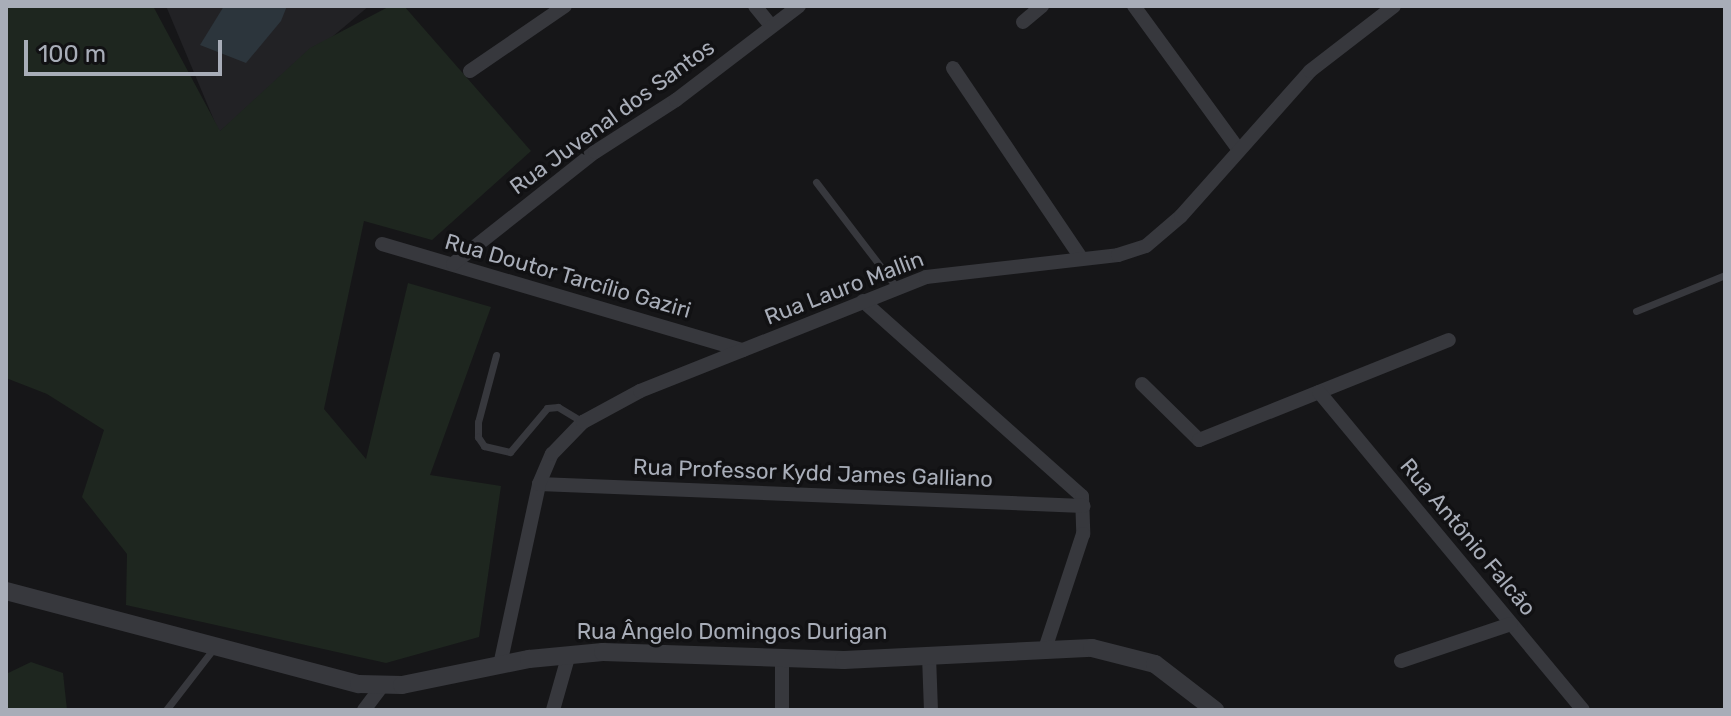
<!DOCTYPE html>
<meta charset="utf-8">
<style>
body{margin:0}
#map{position:relative;width:1731px;height:716px;overflow:hidden;background:#161618;font-family:Rubik,sans-serif}
div>[style]{position:absolute}
.built>*{inset:0;background:#222225}
.green>*{inset:0;background:#1e261f}
.water>*{inset:0;background:#2c353c}
.service>*{height:7px;margin:-3.5px;padding:0 3.5px;transform-origin:3.5px;border-radius:3.5px;background:#37383d}
.minor>*{height:14px;margin:-7px;padding:0 7px;transform-origin:7px;border-radius:7px;background:#37383d}
.tertiary>*{height:18px;margin:-9px;padding:0 9px;transform-origin:9px;border-radius:9px;background:#37383d}
span{translate:-50% -50%;white-space:nowrap;text-align:center;line-height:1.15;-webkit-text-stroke:7px #111113;paint-order:stroke}
.street-label{font-size:22px;color:#a8adb8}
.frame{position:absolute;inset:0;border:8px solid #a8adb8;pointer-events:none}
.scale{position:absolute;left:24px;top:40px;width:198px;height:36px;box-sizing:border-box;border:4px solid #a8adb8;border-top:0;padding-left:10px;font-size:24px;line-height:28px;white-space:nowrap;color:#a8adb8;-webkit-text-stroke:6px #111113;paint-order:stroke}
</style>
<div id="map">
<div class="built">
<i style="clip-path:polygon(166px 6px,369px 6px,219px 132px)"></i>
</div>
<div class="green">
<i style="clip-path:polygon(6px 6px,153px 6px,220px 131px,310px 48px,390px 6px,404px 6px,531px 151px,432px 240px,364px 221px,324px 409px,366px 459px,408px 283px,491px 307px,430px 475px,501px 486px,479px 637px,386px 663px,126px 605px,127px 554px,82px 497px,104px 430px,47px 394px,6px 378px)"></i>
<i style="clip-path:polygon(31px 662px,63px 673px,67px 710px,6px 710px,6px 674px)"></i>
</div>
<div class="water">
<i style="clip-path:polygon(224px 6px,287px 6px,281px 21px,246px 63px,200px 45px)"></i>
</div>
<div class="service">
<i style="left:816px;top:182px;width:133px;rotate:52.6deg"></i>
<i style="left:1636px;top:311px;width:96px;rotate:-22deg"></i>
<i style="left:496px;top:355px;width:69px;rotate:105deg"></i>
<i style="left:478px;top:422px;width:15px;rotate:90deg"></i>
<i style="left:478px;top:437px;width:11px;rotate:56deg"></i>
<i style="left:484px;top:446px;width:27px;rotate:13deg"></i>
<i style="left:510px;top:452px;width:57px;rotate:-49.9deg"></i>
<i style="left:547px;top:408px;width:11px;rotate:-5deg"></i>
<i style="left:558px;top:407px;width:29px;rotate:31deg"></i>
<i style="left:166px;top:710px;width:78px;rotate:-52.3deg"></i>
</div>
<div class="minor">
<i style="left:755px;top:6px;width:26px;rotate:51deg"></i>
<i style="left:1134px;top:6px;width:178px;rotate:53.9deg"></i>
<i style="left:1023px;top:22px;width:25px;rotate:-40deg"></i>
<i style="left:953px;top:68px;width:230px;rotate:56deg"></i>
<i style="left:470px;top:71px;width:115px;rotate:-34.4deg"></i>
<i style="left:382px;top:244px;width:376px;rotate:16.4deg"></i>
<i style="left:453px;top:264px;width:181px;rotate:-38.3deg"></i>
<i style="left:595px;top:152px;width:96px;rotate:-32.7deg"></i>
<i style="left:676px;top:100px;width:155px;rotate:-37.4deg"></i>
<i style="left:863px;top:301px;width:293px;rotate:41.7deg"></i>
<i style="left:1082px;top:496px;width:38px;rotate:88deg"></i>
<i style="left:1083px;top:534px;width:121px;rotate:108.3deg"></i>
<i style="left:1142px;top:384px;width:80px;rotate:44.5deg"></i>
<i style="left:1199px;top:440px;width:269px;rotate:-21.8deg"></i>
<i style="left:1319px;top:392px;width:413px;rotate:50.3deg"></i>
<i style="left:539px;top:484px;width:545px;rotate:2.31deg"></i>
<i style="left:929px;top:656px;width:54px;rotate:87.9deg"></i>
<i style="left:782px;top:658px;width:52px;rotate:90deg"></i>
<i style="left:1401px;top:661px;width:116px;rotate:-18.6deg"></i>
<i style="left:500px;top:665px;width:185px;rotate:-77.8deg"></i>
<i style="left:539px;top:484px;width:33px;rotate:-67deg"></i>
<i style="left:552px;top:454px;width:45px;rotate:-45.9deg"></i>
<i style="left:583px;top:422px;width:65px;rotate:-28.5deg"></i>
<i style="left:640px;top:391px;width:308px;rotate:-21.7deg"></i>
<i style="left:926px;top:277px;width:193px;rotate:-6.5deg"></i>
<i style="left:1118px;top:255px;width:29px;rotate:-18deg"></i>
<i style="left:1146px;top:246px;width:46px;rotate:-40.6deg"></i>
<i style="left:1181px;top:216px;width:194px;rotate:-48.3deg"></i>
<i style="left:1310px;top:71px;width:106px;rotate:-37.7deg"></i>
<i style="left:364px;top:710px;width:30px;rotate:-53deg"></i>
<i style="left:553px;top:710px;width:58px;rotate:-74.1deg"></i>
</div>
<div class="tertiary">
<i style="left:6px;top:591px;width:365px;rotate:14.8deg"></i>
<i style="left:359px;top:684px;width:43px;rotate:1.3deg"></i>
<i style="left:402px;top:685px;width:130px;rotate:-11.6deg"></i>
<i style="left:529px;top:659px;width:74px;rotate:-5.4deg"></i>
<i style="left:603px;top:652px;width:241px;rotate:1.9deg"></i>
<i style="left:844px;top:660px;width:248px;rotate:-2.8deg"></i>
<i style="left:1092px;top:648px;width:65px;rotate:14.3deg"></i>
<i style="left:1155px;top:664px;width:76px;rotate:37.5deg"></i>
</div>
<div class="street-label">
<span style="left:612px;top:117px;rotate:-36deg">Rua Juvenal dos Santos</span>
<span style="left:568px;top:276px;rotate:16deg">Rua Doutor Tarcílio Gaziri</span>
<span style="left:844px;top:288px;rotate:-21deg">Rua Lauro Mallin</span>
<span style="left:813px;top:473px;rotate:2deg">Rua Professor Kydd James Galliano</span>
<span style="left:1468px;top:537px;rotate:50deg">Rua Antônio Falcão</span>
<span style="left:732px;top:632px">Rua Ângelo Domingos Durigan</span>
</div>
<div class="frame"></div>
<div class="scale">100 m</div>
</div>
